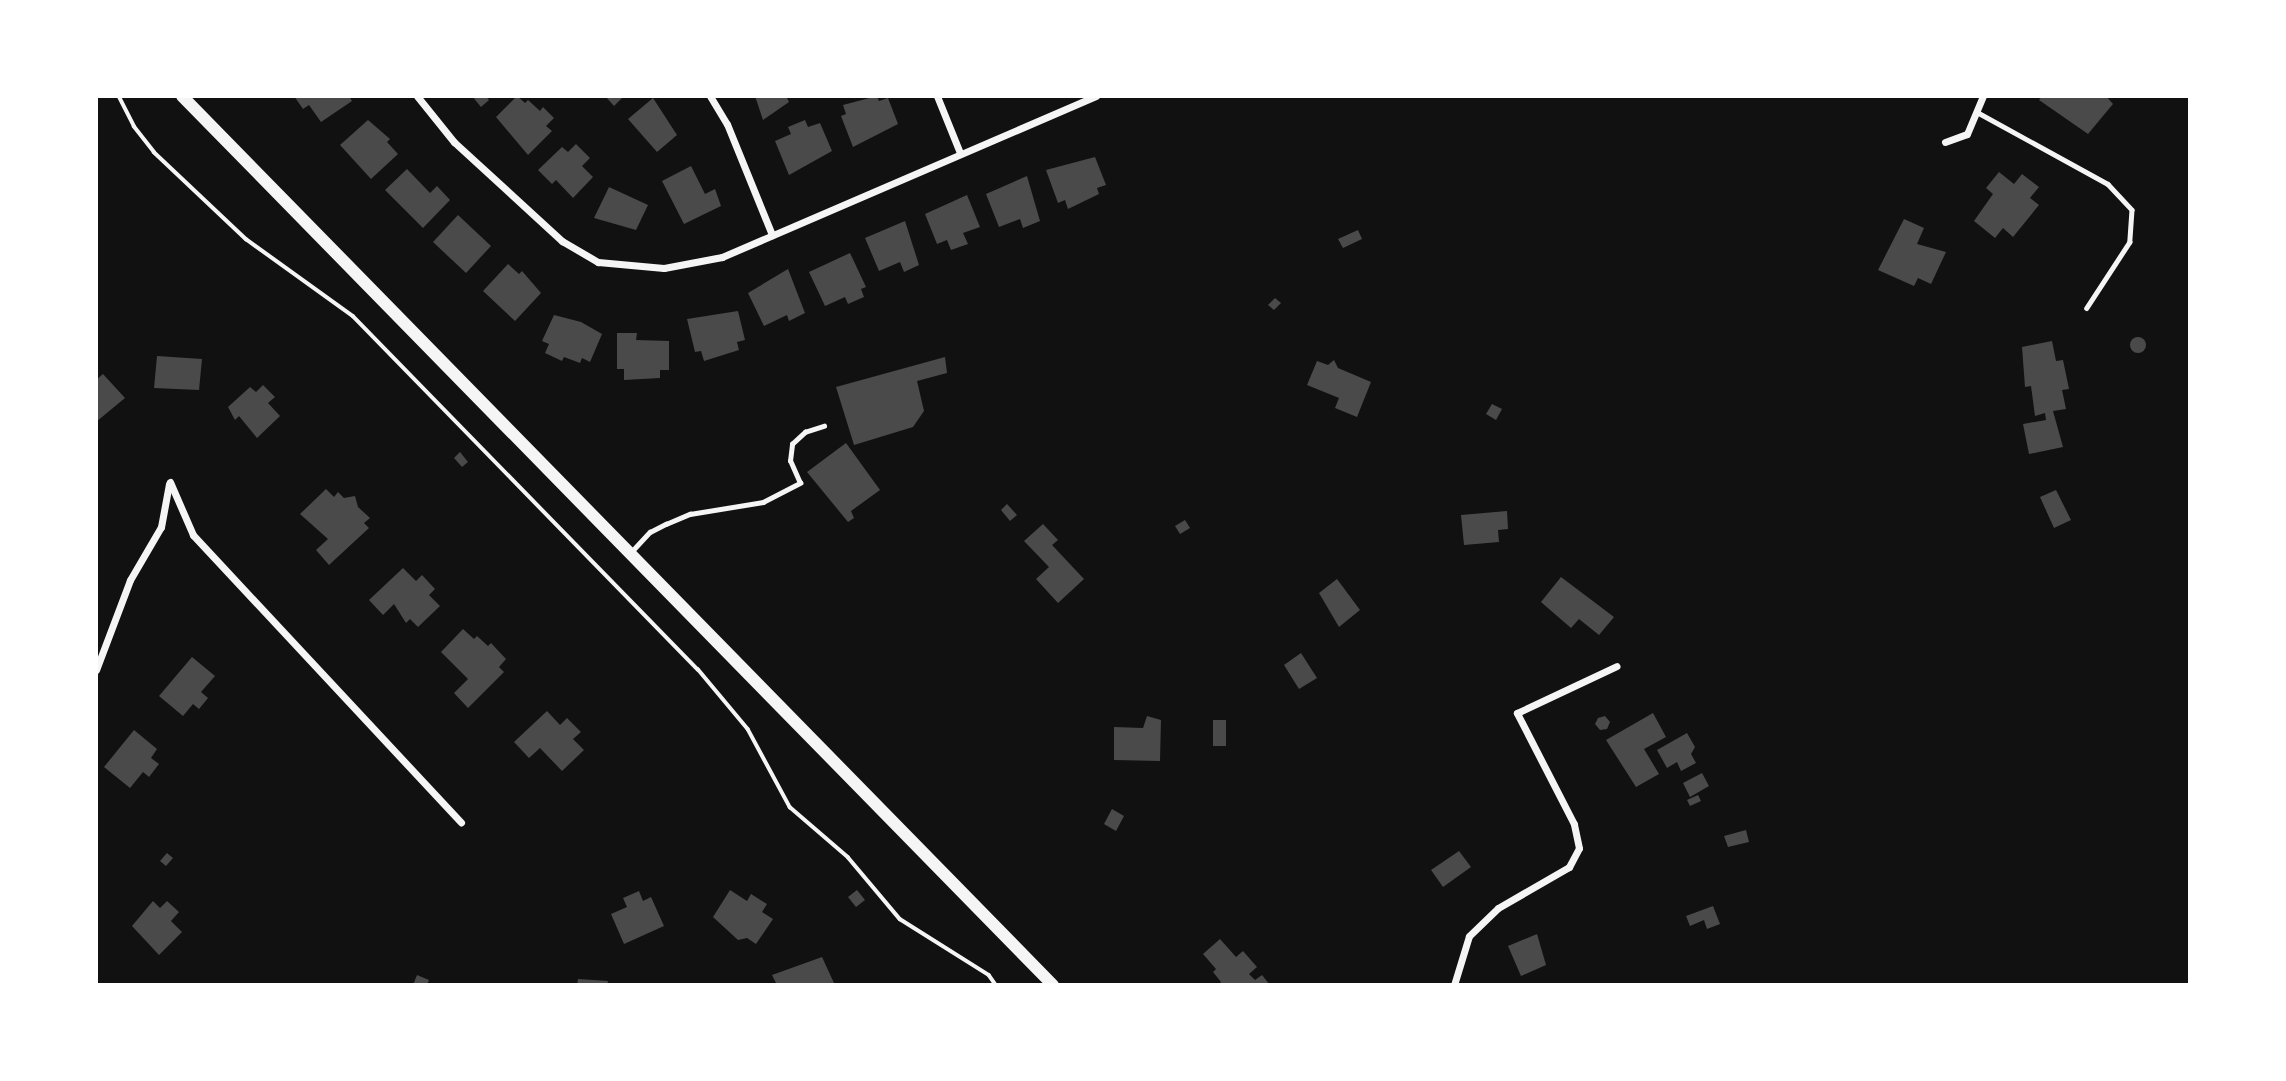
<!DOCTYPE html>
<style>
body{margin:0}
#map{position:relative;width:2286px;height:1081px;overflow:hidden;background:#111;font-family:"Alegreya Sans",sans-serif}
div>[style]{position:absolute}
.building>*{inset:0;background:#4a4a4a}
.round{border-radius:50%}
.path>*{height:3.5px;margin:-1.75px;padding:0 1.75px;transform-origin:1.75px;border-radius:1.75px;background:#f5f5f5}
.service>*{height:4.5px;margin:-2.25px;padding:0 2.25px;transform-origin:2.25px;border-radius:2.25px;background:#f5f5f5}
.minor>*{height:7px;margin:-3.5px;padding:0 3.5px;transform-origin:3.5px;border-radius:3.5px;background:#f5f5f5}
.tertiary>*{height:12px;margin:-6px;padding:0 6px;transform-origin:6px;border-radius:6px;background:#f5f5f5}
span{translate:-50% -50%;white-space:nowrap;text-align:center;line-height:1.15;-webkit-text-stroke:7px #fff;paint-order:stroke}
.frame{position:absolute;inset:0;border:98px solid #fff;pointer-events:none}
</style>
<div id="map">
<div class="building">
<i style="clip-path:polygon(294px 96px,349px 96px,352px 101px,321px 122px,309px 105px,303px 109px)"></i>
<i style="clip-path:polygon(472px 96px,486px 96px,489px 100px,481px 107px)"></i>
<i style="clip-path:polygon(517px 96px,525px 103px,528px 100px,540px 111px,543px 107px,554px 118px,546px 126px,552px 131px,528px 155px,496px 117px)"></i>
<i style="clip-path:polygon(605px 96px,624px 96px,614px 106px)"></i>
<i style="clip-path:polygon(755px 96px,786px 96px,789px 102px,763px 120px)"></i>
<i style="clip-path:polygon(877px 96px,879px 101px,888px 98px,898px 124px,853px 147px,841px 116px,846px 114px,843px 105px)"></i>
<i style="clip-path:polygon(2042px 96px,2106px 96px,2113px 104px,2088px 134px,2039px 100px)"></i>
<i style="clip-path:polygon(653px 98px,677px 135px,657px 152px,628px 119px)"></i>
<i style="clip-path:polygon(368px 120px,390px 139px,387px 142px,398px 154px,371px 179px,340px 145px)"></i>
<i style="clip-path:polygon(805px 120px,808px 127px,820px 123px,832px 151px,789px 175px,775px 141px,791px 134px,788px 127px)"></i>
<i style="clip-path:polygon(576px 144px,590px 158px,582px 166px,593px 177px,573px 198px,556px 180px,552px 184px,538px 170px,562px 147px,568px 152px)"></i>
<i style="clip-path:polygon(1095px 157px,1106px 185px,1097px 188px,1099px 194px,1068px 209px,1065px 200px,1058px 203px,1046px 170px)"></i>
<i style="clip-path:polygon(691px 166px,705px 194px,715px 189px,721px 206px,684px 224px,662px 181px)"></i>
<i style="clip-path:polygon(407px 169px,430px 193px,437px 186px,450px 200px,423px 228px,385px 190px)"></i>
<i style="clip-path:polygon(1999px 172px,2014px 184px,2022px 174px,2039px 187px,2030px 198px,2039px 205px,2013px 237px,2003px 228px,1995px 238px,1974px 221px,1993px 194px,1986px 188px)"></i>
<i style="clip-path:polygon(1027px 176px,1040px 221px,1023px 228px,1020px 219px,999px 227px,986px 194px)"></i>
<i style="clip-path:polygon(609px 187px,648px 205px,636px 230px,594px 218px)"></i>
<i style="clip-path:polygon(967px 195px,980px 227px,963px 233px,968px 244px,951px 250px,947px 240px,937px 244px,925px 214px)"></i>
<i style="clip-path:polygon(458px 215px,491px 246px,466px 273px,433px 242px)"></i>
<i style="clip-path:polygon(1904px 219px,1924px 228px,1917px 244px,1946px 252px,1931px 284px,1918px 278px,1914px 286px,1878px 270px)"></i>
<i style="clip-path:polygon(905px 221px,919px 265px,904px 272px,900px 262px,879px 271px,865px 238px)"></i>
<i style="clip-path:polygon(1358px 230px,1362px 239px,1343px 248px,1338px 239px)"></i>
<i style="clip-path:polygon(850px 253px,866px 287px,861px 289px,864px 297px,848px 304px,845px 297px,825px 306px,809px 272px)"></i>
<i style="clip-path:polygon(508px 264px,519px 274px,522px 271px,541px 293px,515px 321px,483px 291px)"></i>
<i style="clip-path:polygon(788px 269px,805px 313px,789px 321px,787px 315px,764px 326px,748px 293px)"></i>
<i style="clip-path:polygon(1275px 298px,1281px 303px,1274px 310px,1268px 305px)"></i>
<i style="clip-path:polygon(738px 311px,745px 340px,737px 342px,739px 350px,704px 361px,701px 351px,695px 352px,687px 319px)"></i>
<i style="clip-path:polygon(554px 315px,581px 322px,602px 334px,590px 362px,582px 358px,580px 363px,564px 357px,562px 361px,545px 353px,549px 344px,542px 341px)"></i>
<i style="clip-path:polygon(617px 333px,637px 333px,636px 340px,669px 341px,669px 370px,660px 370px,660px 378px,624px 380px,624px 369px,617px 369px)"></i>
<i class="round" style="left:2130px;top:337px;width:16px;height:16px"></i>
<i style="clip-path:polygon(2052px 341px,2056px 361px,2063px 360px,2069px 389px,2062px 390px,2066px 409px,2053px 411px,2063px 447px,2029px 454px,2023px 424px,2046px 420px,2045px 413px,2035px 416px,2031px 386px,2025px 387px,2022px 347px)"></i>
<i style="clip-path:polygon(157px 356px,202px 359px,199px 390px,154px 388px)"></i>
<i style="clip-path:polygon(945px 357px,947px 373px,917px 381px,924px 411px,913px 427px,854px 445px,836px 387px)"></i>
<i style="clip-path:polygon(1334px 360px,1338px 368px,1371px 382px,1357px 417px,1335px 408px,1339px 398px,1307px 385px,1317px 361px,1328px 365px)"></i>
<i style="clip-path:polygon(103px 374px,125px 398px,96px 422px,96px 380px)"></i>
<i style="clip-path:polygon(263px 385px,275px 397px,268px 403px,280px 416px,257px 438px,239px 416px,235px 420px,228px 407px,250px 387px,256px 392px)"></i>
<i style="clip-path:polygon(1492px 404px,1502px 409px,1496px 420px,1486px 414px)"></i>
<i style="clip-path:polygon(846px 443px,880px 490px,851px 511px,854px 518px,848px 522px,807px 472px)"></i>
<i style="clip-path:polygon(460px 452px,468px 462px,462px 467px,454px 458px)"></i>
<i style="clip-path:polygon(326px 489px,334px 497px,338px 492px,344px 498px,355px 496px,358px 507px,370px 518px,364px 523px,369px 528px,329px 565px,316px 550px,328px 539px,300px 514px)"></i>
<i style="clip-path:polygon(2056px 490px,2071px 520px,2054px 528px,2040px 497px)"></i>
<i style="clip-path:polygon(1007px 504px,1017px 515px,1010px 521px,1001px 510px)"></i>
<i style="clip-path:polygon(1507px 511px,1508px 529px,1498px 530px,1499px 542px,1464px 545px,1461px 515px)"></i>
<i style="clip-path:polygon(1185px 520px,1190px 528px,1180px 534px,1175px 526px)"></i>
<i style="clip-path:polygon(1043px 524px,1058px 540px,1052px 545px,1084px 579px,1058px 603px,1036px 579px,1049px 567px,1024px 541px)"></i>
<i style="clip-path:polygon(403px 568px,416px 581px,422px 575px,435px 589px,429px 595px,440px 606px,418px 627px,410px 619px,406px 623px,394px 604px,383px 615px,369px 600px)"></i>
<i style="clip-path:polygon(1561px 577px,1614px 617px,1599px 635px,1579px 619px,1571px 628px,1541px 602px)"></i>
<i style="clip-path:polygon(1337px 579px,1360px 610px,1339px 627px,1319px 593px)"></i>
<i style="clip-path:polygon(463px 629px,474px 639px,477px 636px,488px 646px,491px 643px,506px 659px,499px 667px,504px 672px,468px 708px,454px 693px,468px 679px,441px 652px)"></i>
<i style="clip-path:polygon(1301px 653px,1317px 678px,1299px 689px,1284px 665px)"></i>
<i style="clip-path:polygon(192px 657px,215px 676px,201px 692px,208px 698px,199px 709px,193px 704px,183px 716px,159px 696px)"></i>
<i style="clip-path:polygon(547px 711px,560px 725px,567px 718px,581px 732px,573px 739px,584px 750px,562px 771px,540px 748px,529px 758px,514px 742px)"></i>
<i style="clip-path:polygon(1653px 713px,1666px 737px,1644px 749px,1659px 774px,1636px 787px,1606px 740px)"></i>
<i style="clip-path:polygon(1147px 716px,1161px 720px,1160px 761px,1114px 760px,1114px 727px,1143px 728px)"></i>
<i style="clip-path:polygon(1605px 716px,1610px 722px,1607px 729px,1600px 730px,1595px 724px,1598px 718px)"></i>
<i style="clip-path:polygon(1213px 720px,1226px 720px,1226px 746px,1213px 746px)"></i>
<i style="clip-path:polygon(134px 730px,157px 749px,151px 758px,159px 764px,149px 777px,143px 772px,130px 788px,104px 767px)"></i>
<i style="clip-path:polygon(1687px 733px,1695px 747px,1691px 754px,1696px 763px,1681px 771px,1677px 762px,1667px 768px,1657px 750px)"></i>
<i style="clip-path:polygon(1702px 773px,1709px 786px,1690px 797px,1683px 783px)"></i>
<i style="clip-path:polygon(1698px 795px,1701px 801px,1690px 806px,1687px 800px)"></i>
<i style="clip-path:polygon(1112px 809px,1124px 816px,1116px 831px,1104px 824px)"></i>
<i style="clip-path:polygon(1746px 830px,1749px 842px,1728px 847px,1724px 836px)"></i>
<i style="clip-path:polygon(1459px 851px,1471px 867px,1443px 887px,1431px 870px)"></i>
<i style="clip-path:polygon(167px 853px,173px 858px,166px 866px,160px 861px)"></i>
<i style="clip-path:polygon(730px 890px,747px 901px,751px 894px,767px 904px,762px 912px,773px 919px,756px 944px,747px 938px,738px 940px,713px 917px)"></i>
<i style="clip-path:polygon(857px 890px,865px 900px,856px 907px,848px 897px)"></i>
<i style="clip-path:polygon(639px 891px,643px 901px,651px 897px,664px 926px,624px 944px,611px 914px,627px 907px,623px 898px)"></i>
<i style="clip-path:polygon(153px 901px,160px 908px,167px 901px,179px 912px,171px 921px,182px 932px,159px 955px,132px 926px)"></i>
<i style="clip-path:polygon(1713px 906px,1720px 924px,1707px 929px,1704px 920px,1690px 926px,1686px 916px)"></i>
<i style="clip-path:polygon(1537px 934px,1546px 965px,1521px 976px,1508px 946px)"></i>
<i style="clip-path:polygon(1220px 939px,1236px 957px,1243px 951px,1257px 967px,1249px 974px,1255px 980px,1262px 975px,1270px 985px,1218px 985px,1221px 982px,1213px 972px,1216px 969px,1203px 954px)"></i>
<i style="clip-path:polygon(822px 957px,834px 983px,777px 985px,772px 975px)"></i>
<i style="clip-path:polygon(417px 975px,429px 980px,427px 985px,413px 985px)"></i>
<i style="clip-path:polygon(578px 979px,608px 981px,607px 985px,577px 985px)"></i>
</div>
<div class="path">
<i style="left:119px;top:96px;width:34px;rotate:63deg"></i>
<i style="left:134px;top:126px;width:33px;rotate:52deg"></i>
<i style="left:154px;top:152px;width:127px;rotate:43.4deg"></i>
<i style="left:246px;top:239px;width:132px;rotate:35.7deg"></i>
<i style="left:353px;top:316px;width:494px;rotate:45.7deg"></i>
<i style="left:698px;top:669px;width:78px;rotate:50.2deg"></i>
<i style="left:748px;top:729px;width:89px;rotate:61.7deg"></i>
<i style="left:790px;top:807px;width:77px;rotate:40.8deg"></i>
<i style="left:848px;top:857px;width:81px;rotate:50deg"></i>
<i style="left:900px;top:919px;width:105px;rotate:32.2deg"></i>
<i style="left:989px;top:975px;width:12px;rotate:55deg"></i>
</div>
<div class="service">
<i style="left:1977px;top:112px;width:149px;rotate:28.8deg"></i>
<i style="left:2108px;top:184px;width:35px;rotate:47deg"></i>
<i style="left:2132px;top:210px;width:32px;rotate:94deg"></i>
<i style="left:2130px;top:242px;width:79px;rotate:123.1deg"></i>
<i style="left:632px;top:551px;width:26px;rotate:-47deg"></i>
<i style="left:650px;top:532px;width:18px;rotate:-27deg"></i>
<i style="left:666px;top:524px;width:26px;rotate:-23deg"></i>
<i style="left:690px;top:514px;width:74px;rotate:-9.3deg"></i>
<i style="left:763px;top:502px;width:42px;rotate:-27.2deg"></i>
<i style="left:800px;top:483px;width:24px;rotate:-114deg"></i>
<i style="left:790px;top:461px;width:17px;rotate:-83deg"></i>
<i style="left:792px;top:444px;width:18px;rotate:-43deg"></i>
<i style="left:805px;top:432px;width:20px;rotate:-18deg"></i>
</div>
<div class="minor">
<i style="left:417px;top:96px;width:59px;rotate:51.2deg"></i>
<i style="left:454px;top:142px;width:147px;rotate:42.5deg"></i>
<i style="left:562px;top:241px;width:42px;rotate:30.3deg"></i>
<i style="left:598px;top:262px;width:66px;rotate:5.2deg"></i>
<i style="left:664px;top:268px;width:59px;rotate:-10.7deg"></i>
<i style="left:722px;top:257px;width:407px;rotate:-23.3deg"></i>
<i style="left:710px;top:96px;width:33px;rotate:59deg"></i>
<i style="left:727px;top:124px;width:120px;rotate:67.9deg"></i>
<i style="left:937px;top:96px;width:61px;rotate:68deg"></i>
<i style="left:1945px;top:142px;width:23px;rotate:-20deg"></i>
<i style="left:1967px;top:134px;width:41px;rotate:-67.2deg"></i>
<i style="left:170px;top:482px;width:58px;rotate:66.5deg"></i>
<i style="left:193px;top:535px;width:393px;rotate:47deg"></i>
<i style="left:96px;top:670px;width:96px;rotate:-69.3deg"></i>
<i style="left:130px;top:580px;width:61px;rotate:-59.7deg"></i>
<i style="left:161px;top:527px;width:44px;rotate:-79.5deg"></i>
<i style="left:1454px;top:985px;width:51px;rotate:-73deg"></i>
<i style="left:1469px;top:936px;width:40px;rotate:-44deg"></i>
<i style="left:1498px;top:908px;width:82px;rotate:-30deg"></i>
<i style="left:1569px;top:867px;width:21px;rotate:-62deg"></i>
<i style="left:1579px;top:848px;width:25px;rotate:-102deg"></i>
<i style="left:1574px;top:824px;width:125px;rotate:-117.2deg"></i>
<i style="left:1517px;top:713px;width:110px;rotate:-25.2deg"></i>
</div>
<div class="tertiary">
<i style="left:182px;top:96px;width:1245px;rotate:45.59deg"></i>
</div>
<div class="frame"></div>
</div>
